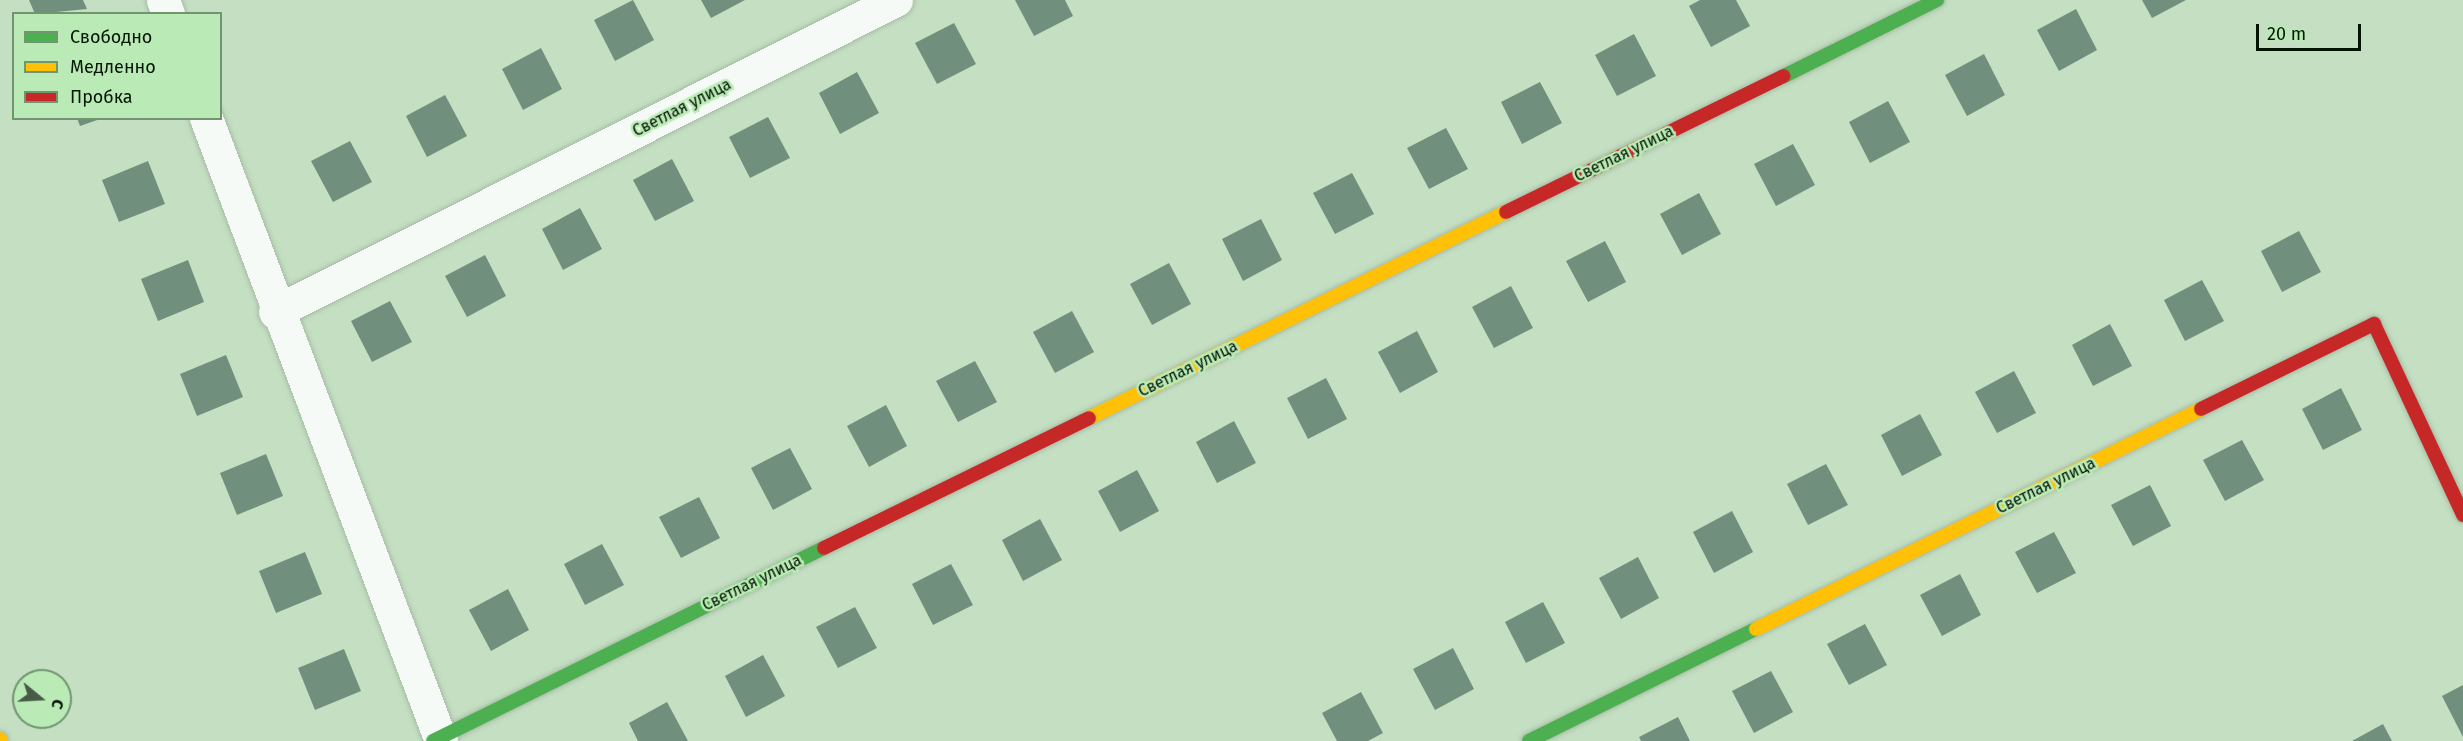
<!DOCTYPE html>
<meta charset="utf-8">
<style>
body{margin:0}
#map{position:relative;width:2463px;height:741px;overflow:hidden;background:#c4dfc2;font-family:"Fira Sans",sans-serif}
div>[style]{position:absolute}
.building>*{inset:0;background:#70907d}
.roads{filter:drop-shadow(0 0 2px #a7bba5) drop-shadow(0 0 2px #a7bba5)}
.street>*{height:33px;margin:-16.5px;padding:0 16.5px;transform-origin:16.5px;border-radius:16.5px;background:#f6faf6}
.fast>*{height:14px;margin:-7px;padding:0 7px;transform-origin:7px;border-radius:7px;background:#4caf50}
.slow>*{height:14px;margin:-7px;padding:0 7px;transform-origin:7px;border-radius:7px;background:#ffc107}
.jam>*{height:14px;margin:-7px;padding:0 7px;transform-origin:7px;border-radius:7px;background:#c62828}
span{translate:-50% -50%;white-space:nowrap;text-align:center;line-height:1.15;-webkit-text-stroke:5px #baebb6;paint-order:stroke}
.street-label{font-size:16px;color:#041504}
.legend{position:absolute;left:12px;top:12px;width:210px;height:108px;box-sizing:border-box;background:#baebb6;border:2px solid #71956f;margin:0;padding:8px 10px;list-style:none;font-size:18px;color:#041504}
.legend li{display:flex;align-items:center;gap:12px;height:30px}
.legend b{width:30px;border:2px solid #71956f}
.north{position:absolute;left:12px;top:669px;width:60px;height:60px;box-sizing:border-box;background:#baebb6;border:2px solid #71956f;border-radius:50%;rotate:108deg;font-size:16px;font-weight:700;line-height:24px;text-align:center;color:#041504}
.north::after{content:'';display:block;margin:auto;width:21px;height:27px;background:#475c46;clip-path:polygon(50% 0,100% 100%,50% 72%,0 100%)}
.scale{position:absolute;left:2256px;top:24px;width:105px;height:27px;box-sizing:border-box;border:3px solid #041504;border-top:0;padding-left:8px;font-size:18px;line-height:21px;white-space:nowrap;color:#041504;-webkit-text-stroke:4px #baebb6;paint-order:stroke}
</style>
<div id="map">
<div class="building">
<i style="clip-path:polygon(29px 0,83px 0,87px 9px,35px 14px)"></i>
<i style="clip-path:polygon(633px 0,654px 40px,615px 61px,594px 20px)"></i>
<i style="clip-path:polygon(701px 0,745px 0,711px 18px)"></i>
<i style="clip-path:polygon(1015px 0,1065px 0,1073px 16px,1034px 36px)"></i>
<i style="clip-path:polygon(1700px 0,1736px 0,1750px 26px,1711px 47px,1689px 6px)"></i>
<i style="clip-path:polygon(2142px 0,2186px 0,2152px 18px)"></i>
<i style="clip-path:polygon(2076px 9px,2097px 50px,2059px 71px,2037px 30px)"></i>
<i style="clip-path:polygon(954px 23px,976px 64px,937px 84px,915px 43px)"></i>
<i style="clip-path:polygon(1634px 34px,1656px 76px,1617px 96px,1595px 55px)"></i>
<i style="clip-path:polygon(541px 48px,562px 89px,523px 110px,502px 69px)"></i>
<i style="clip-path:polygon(1984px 54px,2005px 95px,1967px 116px,1945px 75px)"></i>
<i style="clip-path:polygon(857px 72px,879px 113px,840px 134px,819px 93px)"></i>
<i style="clip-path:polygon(1540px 82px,1562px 123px,1522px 144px,1501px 102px)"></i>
<i style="clip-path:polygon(445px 95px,467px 136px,427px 157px,406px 116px)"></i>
<i style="clip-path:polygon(1888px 101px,1910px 142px,1870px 163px,1849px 122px)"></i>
<i style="clip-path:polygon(768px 117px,790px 158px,750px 178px,729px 137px)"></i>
<i style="clip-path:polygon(77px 118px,100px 118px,100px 119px,80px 126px)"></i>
<i style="clip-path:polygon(1446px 128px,1468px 169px,1429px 189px,1407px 148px)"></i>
<i style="clip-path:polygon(350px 141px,372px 182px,333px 202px,311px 161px)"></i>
<i style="clip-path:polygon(1793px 144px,1815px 185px,1776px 206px,1754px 164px)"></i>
<i style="clip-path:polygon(672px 159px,694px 201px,655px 221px,633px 180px)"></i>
<i style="clip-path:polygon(148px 161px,165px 204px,119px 222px,102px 180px)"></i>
<i style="clip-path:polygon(1352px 173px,1374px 214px,1335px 234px,1313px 193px)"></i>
<i style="clip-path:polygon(1699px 193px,1721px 234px,1682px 255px,1660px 214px)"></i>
<i style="clip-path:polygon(580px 208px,602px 249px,563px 270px,542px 229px)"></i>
<i style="clip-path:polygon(1261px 219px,1282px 260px,1243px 281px,1222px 239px)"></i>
<i style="clip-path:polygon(2299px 231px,2321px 272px,2282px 292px,2261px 251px)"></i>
<i style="clip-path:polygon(1605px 241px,1626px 282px,1588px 302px,1566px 261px)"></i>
<i style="clip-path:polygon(485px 255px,506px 296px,467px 317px,445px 276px)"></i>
<i style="clip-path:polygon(188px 260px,204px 302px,158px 321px,141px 279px)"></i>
<i style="clip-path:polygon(1169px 263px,1191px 304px,1152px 325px,1130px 284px)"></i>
<i style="clip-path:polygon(2202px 280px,2224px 321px,2185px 341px,2164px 300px)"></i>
<i style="clip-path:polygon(1511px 286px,1533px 328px,1494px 348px,1472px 307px)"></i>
<i style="clip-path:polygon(390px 301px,412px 342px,372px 362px,351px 321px)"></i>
<i style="clip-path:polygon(1072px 311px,1094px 352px,1055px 373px,1033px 332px)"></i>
<i style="clip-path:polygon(2110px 324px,2132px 366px,2093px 386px,2072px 345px)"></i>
<i style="clip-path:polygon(1417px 331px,1438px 372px,1400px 393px,1378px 352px)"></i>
<i style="clip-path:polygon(226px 355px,243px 397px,197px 416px,180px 374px)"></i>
<i style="clip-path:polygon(975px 361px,997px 402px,958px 422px,936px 381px)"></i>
<i style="clip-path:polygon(2014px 371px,2036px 413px,1997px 433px,1975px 392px)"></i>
<i style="clip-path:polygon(1326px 378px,1347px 419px,1308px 439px,1287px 398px)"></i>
<i style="clip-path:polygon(2341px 388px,2362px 430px,2323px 450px,2302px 409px)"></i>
<i style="clip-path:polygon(886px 405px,907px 446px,869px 467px,847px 426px)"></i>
<i style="clip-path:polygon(1920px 414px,1942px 455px,1902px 476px,1881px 435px)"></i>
<i style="clip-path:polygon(1234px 421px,1256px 463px,1217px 483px,1196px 442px)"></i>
<i style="clip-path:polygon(2242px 440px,2264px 480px,2225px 501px,2203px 460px)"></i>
<i style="clip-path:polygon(790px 448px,812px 489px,773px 510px,751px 468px)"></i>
<i style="clip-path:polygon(266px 454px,283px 496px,237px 515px,220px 473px)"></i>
<i style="clip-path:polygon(1826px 464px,1848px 505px,1808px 525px,1787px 484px)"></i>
<i style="clip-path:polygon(1137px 470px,1159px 511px,1120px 532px,1098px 491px)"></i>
<i style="clip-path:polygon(2150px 485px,2171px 526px,2133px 546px,2111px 505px)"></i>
<i style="clip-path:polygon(699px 497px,720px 538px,681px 558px,659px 517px)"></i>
<i style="clip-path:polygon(1732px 511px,1753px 552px,1714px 573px,1693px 532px)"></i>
<i style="clip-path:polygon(1040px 519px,1062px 560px,1023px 581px,1002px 540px)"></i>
<i style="clip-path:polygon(2054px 532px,2076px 573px,2037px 593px,2015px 552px)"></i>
<i style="clip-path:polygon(602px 544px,624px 585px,585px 605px,564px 564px)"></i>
<i style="clip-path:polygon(305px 552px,322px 594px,276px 613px,259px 571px)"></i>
<i style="clip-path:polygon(1638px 557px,1659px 598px,1621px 619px,1599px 578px)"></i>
<i style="clip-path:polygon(951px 564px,973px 605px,933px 625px,912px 584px)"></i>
<i style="clip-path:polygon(1960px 574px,1981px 615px,1942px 636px,1920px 595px)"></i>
<i style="clip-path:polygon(508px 589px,529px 630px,491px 651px,469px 610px)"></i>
<i style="clip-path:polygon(1543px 602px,1565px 643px,1526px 663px,1505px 622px)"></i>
<i style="clip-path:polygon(855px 607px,877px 648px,838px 668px,816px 627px)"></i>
<i style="clip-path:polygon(1865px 624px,1887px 665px,1849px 685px,1827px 644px)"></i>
<i style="clip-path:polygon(1453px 648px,1474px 689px,1435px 710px,1413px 669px)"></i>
<i style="clip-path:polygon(344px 649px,361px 691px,315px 710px,298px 668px)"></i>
<i style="clip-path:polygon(763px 655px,785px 696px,746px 717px,725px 676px)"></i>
<i style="clip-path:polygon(1771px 671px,1793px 712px,1754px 733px,1732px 691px)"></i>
<i style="clip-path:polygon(2463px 685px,2463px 737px,2442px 696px)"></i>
<i style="clip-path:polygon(1361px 692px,1383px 733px,1368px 741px,1337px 741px,1322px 713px)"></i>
<i style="clip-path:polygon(667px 702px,688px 741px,638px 741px,629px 723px)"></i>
<i style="clip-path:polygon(1678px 717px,1690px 741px,1641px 741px,1639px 737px)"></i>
<i style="clip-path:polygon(2383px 724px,2392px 741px,2352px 741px)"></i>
</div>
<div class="roads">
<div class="street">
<i style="left:163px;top:0;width:15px;rotate:70deg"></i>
<i style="left:206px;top:118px;width:666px;rotate:69.33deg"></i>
<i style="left:275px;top:312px;width:695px;rotate:-26.68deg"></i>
</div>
<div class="fast">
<i style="left:1784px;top:76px;width:171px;rotate:-26.4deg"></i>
<i style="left:433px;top:741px;width:436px;rotate:-26.3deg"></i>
<i style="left:1529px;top:741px;width:253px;rotate:-26.3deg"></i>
</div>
<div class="slow">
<i style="left:1089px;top:418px;width:465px;rotate:-26.3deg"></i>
<i style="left:1756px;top:629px;width:496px;rotate:-26.3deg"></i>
<i style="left:0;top:739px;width:2px;rotate:63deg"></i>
</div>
<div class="jam">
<i style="left:1506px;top:212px;width:309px;rotate:-26.1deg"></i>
<i style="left:2201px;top:409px;width:193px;rotate:-26.2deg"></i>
<i style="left:2374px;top:324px;width:211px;rotate:65deg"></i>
<i style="left:824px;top:548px;width:295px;rotate:-26.1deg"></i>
</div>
</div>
<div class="street-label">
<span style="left:682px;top:108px;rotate:-27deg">Светлая улица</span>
<span style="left:1624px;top:154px;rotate:-26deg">Светлая улица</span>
<span style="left:1188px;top:369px;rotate:-26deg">Светлая улица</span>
<span style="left:2046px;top:486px;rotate:-26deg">Светлая улица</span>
<span style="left:752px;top:583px;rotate:-26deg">Светлая улица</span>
</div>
<ul class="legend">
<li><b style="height:8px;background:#4caf50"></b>Свободно</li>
<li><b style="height:8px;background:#ffc107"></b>Медленно</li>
<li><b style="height:8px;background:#c62828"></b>Пробка</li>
</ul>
<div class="north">С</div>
<div class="scale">20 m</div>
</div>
